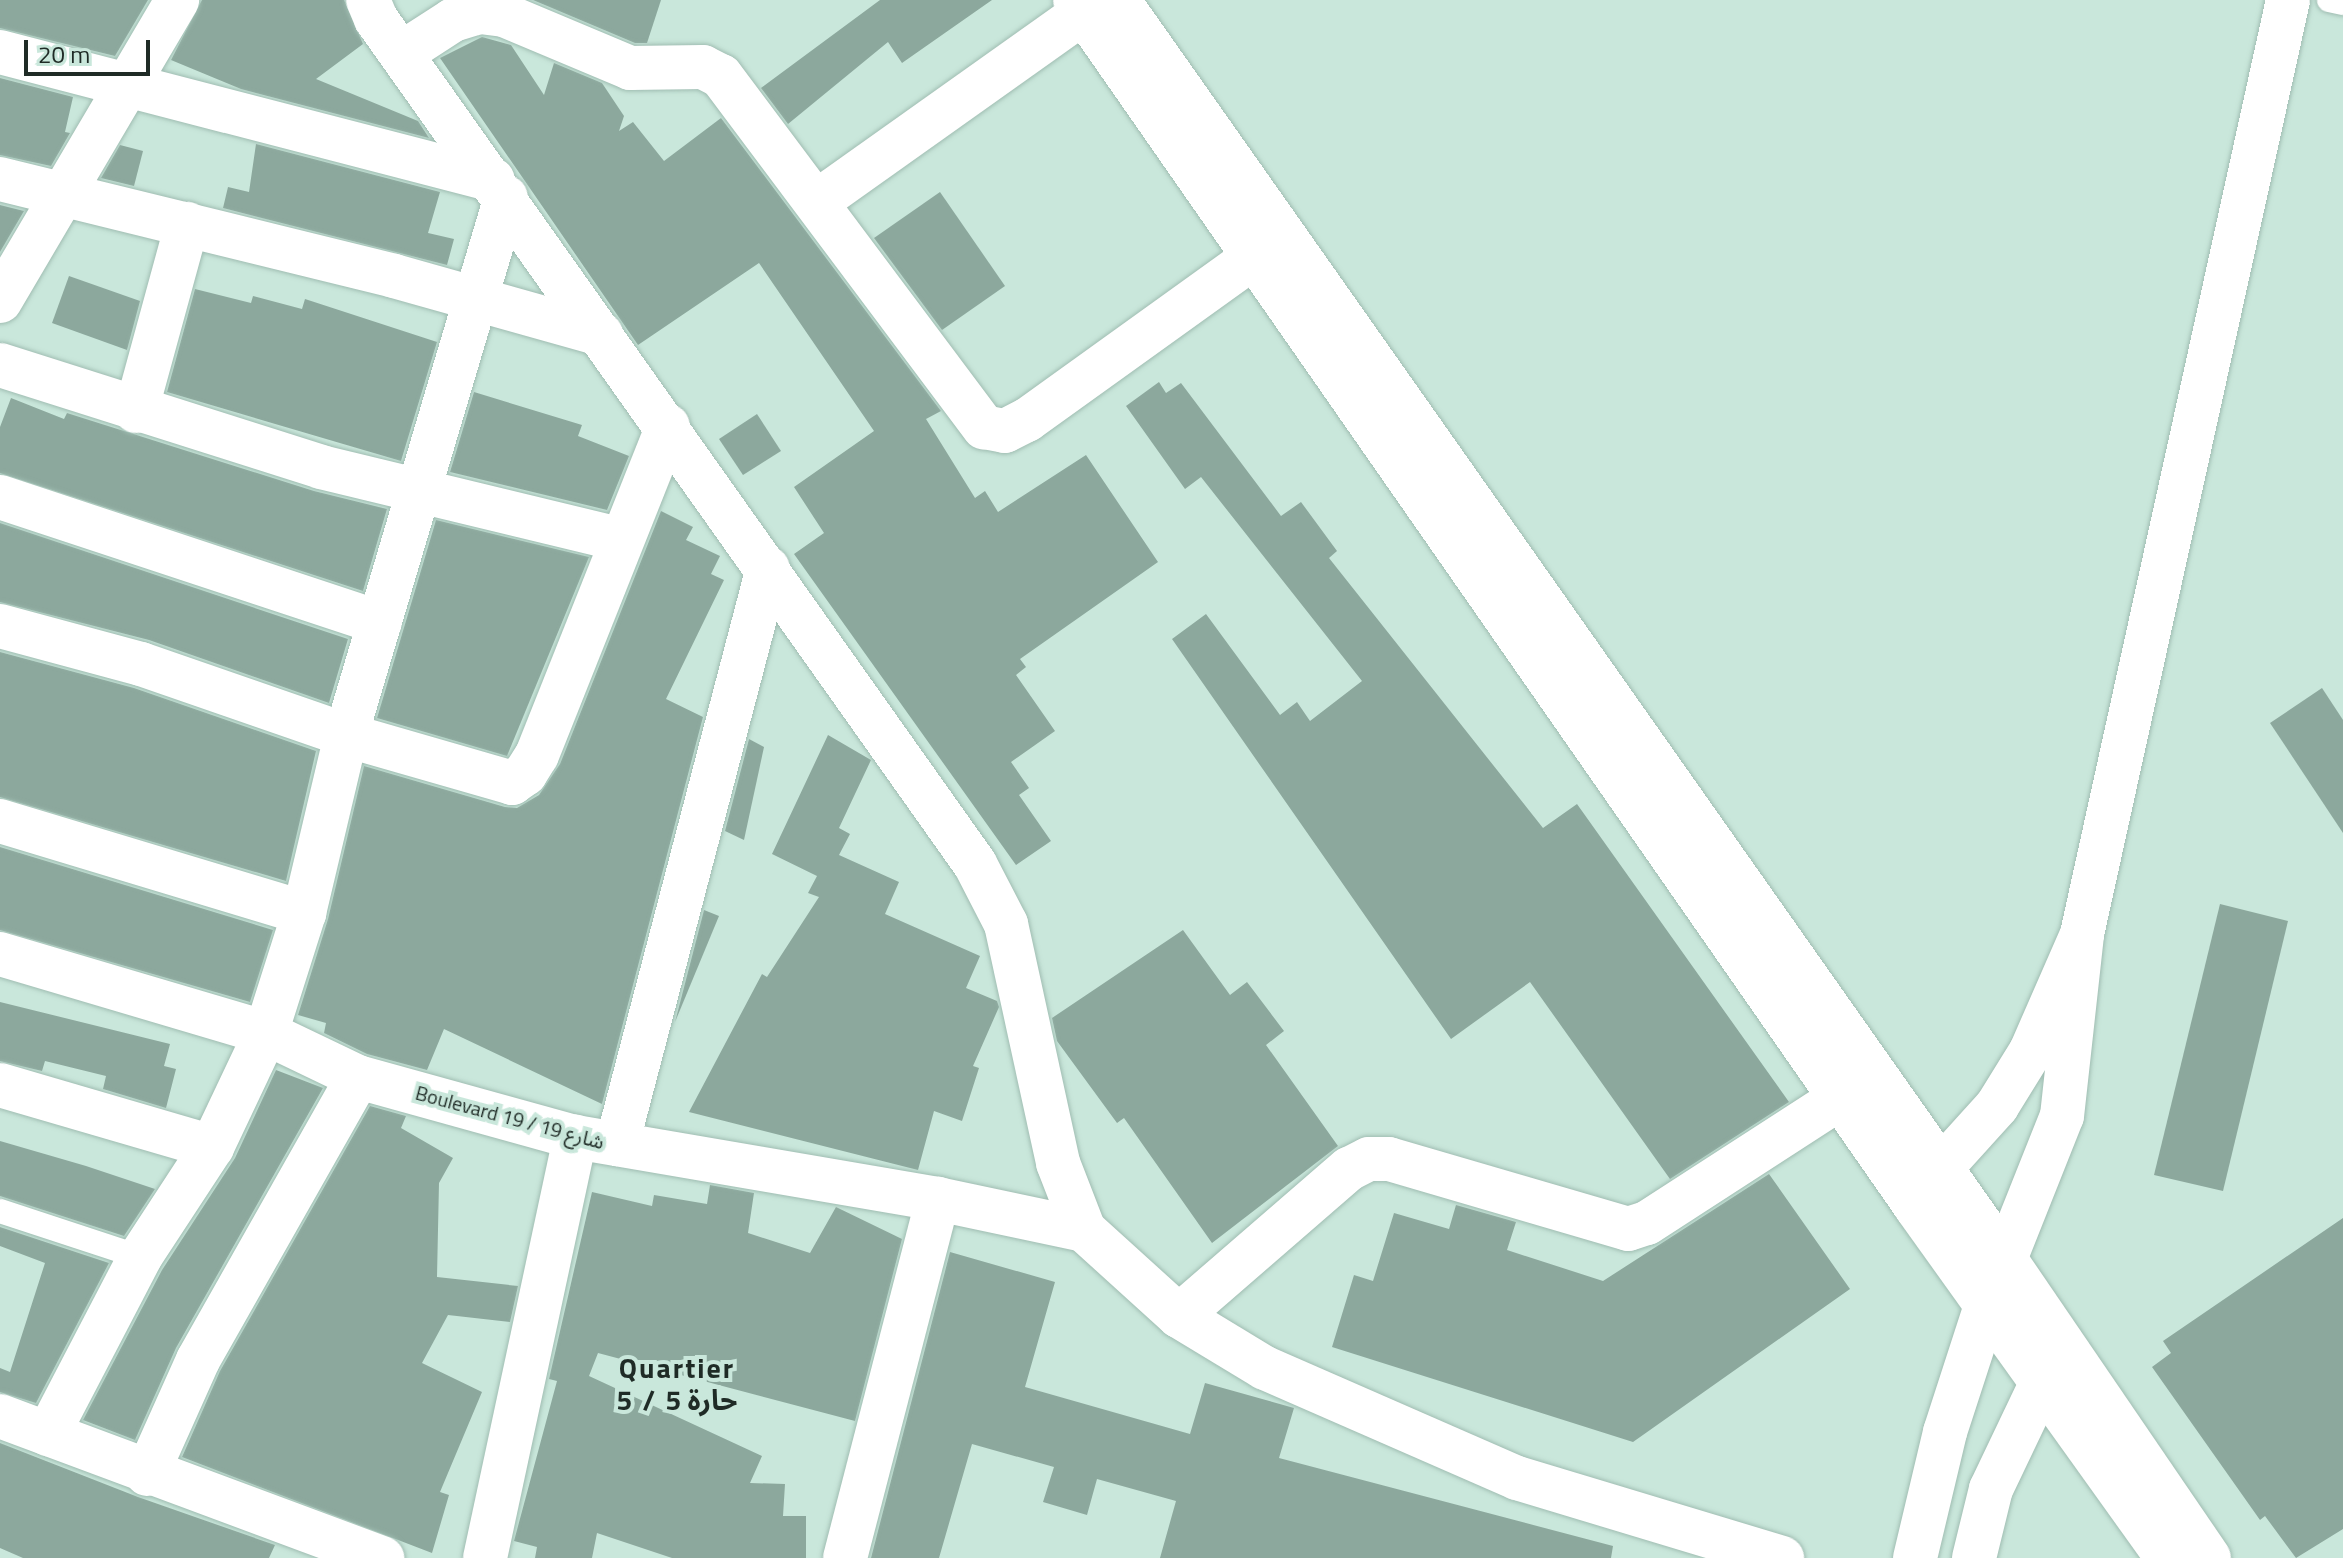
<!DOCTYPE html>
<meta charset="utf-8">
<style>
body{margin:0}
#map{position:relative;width:2343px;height:1558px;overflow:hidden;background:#c9e7db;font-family:"Titillium Web","Noto Sans Arabic",sans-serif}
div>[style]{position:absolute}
.building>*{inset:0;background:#8ca89d}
.roads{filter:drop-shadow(0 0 2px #a0bdb2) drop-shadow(0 0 2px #a0bdb2)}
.lane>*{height:24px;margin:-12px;padding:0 12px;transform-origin:12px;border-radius:12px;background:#fff}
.street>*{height:44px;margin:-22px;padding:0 22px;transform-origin:22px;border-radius:22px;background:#fff}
.secondary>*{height:44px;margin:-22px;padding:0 22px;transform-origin:22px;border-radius:22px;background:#fff}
.primary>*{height:44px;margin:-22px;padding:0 22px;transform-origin:22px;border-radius:22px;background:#fff}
span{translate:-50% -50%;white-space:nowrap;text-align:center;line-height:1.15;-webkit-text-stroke:8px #c9e7db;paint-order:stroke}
.street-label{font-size:20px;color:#1f2b26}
.district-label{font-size:28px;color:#1f2b26;font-weight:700;letter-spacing:2px}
.scale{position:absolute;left:24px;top:40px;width:126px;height:36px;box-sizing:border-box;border:4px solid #1f2b26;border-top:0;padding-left:10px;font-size:24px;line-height:28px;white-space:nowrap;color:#1f2b26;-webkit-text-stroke:6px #c9e7db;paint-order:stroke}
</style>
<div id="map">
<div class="building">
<i style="clip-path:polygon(0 0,148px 0,115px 56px,0 28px)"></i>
<i style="clip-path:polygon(202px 0,344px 0,363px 44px,316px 79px,418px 121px,429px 138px,241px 89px,171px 60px)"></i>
<i style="clip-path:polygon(533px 0,661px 0,647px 43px,635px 43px)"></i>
<i style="clip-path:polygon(880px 0,992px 0,902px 63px,888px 42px,788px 124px,761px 88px)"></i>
<i style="clip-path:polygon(482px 37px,511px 45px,544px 95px,554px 63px,602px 83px,624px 116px,619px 131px,633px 122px,664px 161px,721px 118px,941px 411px,926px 419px,975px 498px,985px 491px,998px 512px,1086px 455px,1158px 562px,1020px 659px,1026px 667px,1016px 675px,1055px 731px,1011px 762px,1029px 788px,1019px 795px,1051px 841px,1016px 865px,794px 554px,824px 533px,794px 487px,874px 431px,759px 263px,638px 345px,440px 58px)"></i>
<i style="clip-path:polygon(0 78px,73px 97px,65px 132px,70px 133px,51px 166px,0 155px)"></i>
<i style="clip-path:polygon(256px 144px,440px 192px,428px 233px,454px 239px,447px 265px,223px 208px,228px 187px,249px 192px)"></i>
<i style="clip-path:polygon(120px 145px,143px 151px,134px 186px,101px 178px)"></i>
<i style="clip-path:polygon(940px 192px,1005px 286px,942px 330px,874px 238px)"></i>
<i style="clip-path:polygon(0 205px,24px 211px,0 252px)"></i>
<i style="clip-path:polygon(69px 276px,140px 301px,127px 350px,52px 323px)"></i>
<i style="clip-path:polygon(195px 289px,251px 303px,253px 296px,302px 309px,305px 299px,437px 342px,401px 461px,167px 392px)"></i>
<i style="clip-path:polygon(1159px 382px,1166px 393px,1181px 383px,1281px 516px,1301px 502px,1337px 551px,1329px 558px,1543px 828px,1577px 804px,1789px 1102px,1670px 1179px,1530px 982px,1451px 1039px,1172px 639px,1206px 614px,1280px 715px,1297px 702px,1310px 721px,1362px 681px,1201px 477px,1185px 489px,1126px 406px)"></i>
<i style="clip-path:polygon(474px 392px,582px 425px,578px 436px,629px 456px,607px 510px,450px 472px)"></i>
<i style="clip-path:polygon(11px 398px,64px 419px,67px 413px,314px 491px,387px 509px,363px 591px,0 473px,0 427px)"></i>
<i style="clip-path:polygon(757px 414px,781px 451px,743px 475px,719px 439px)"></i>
<i style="clip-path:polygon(661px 511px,693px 527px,686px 540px,720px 556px,711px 574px,724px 580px,666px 699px,703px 717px,602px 1104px,444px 1029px,427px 1070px,367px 1054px,324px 1033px,326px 1023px,298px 1015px,328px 919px,364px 766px,505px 807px,517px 808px,539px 795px,560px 764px)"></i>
<i style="clip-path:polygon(436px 520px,589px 557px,507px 756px,377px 718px)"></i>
<i style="clip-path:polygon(0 523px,348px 639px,329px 703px,149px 640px,0 602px)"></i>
<i style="clip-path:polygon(0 652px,134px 688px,316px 751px,286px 881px,0 797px)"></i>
<i style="clip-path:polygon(2322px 688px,2343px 720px,2343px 833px,2270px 723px)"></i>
<i style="clip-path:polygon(828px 735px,871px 760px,839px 828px,850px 834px,839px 855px,899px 882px,885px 914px,980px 956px,966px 988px,997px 1001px,999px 1007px,973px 1066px,979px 1068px,962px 1121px,934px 1111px,918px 1170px,689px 1112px,762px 974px,767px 977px,819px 897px,808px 893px,817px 876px,772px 854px)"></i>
<i style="clip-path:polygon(749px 739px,764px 747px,744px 840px,725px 831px)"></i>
<i style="clip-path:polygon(0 847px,273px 930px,250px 1002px,0 930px)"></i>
<i style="clip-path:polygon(2220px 904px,2288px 921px,2223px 1191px,2154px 1175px)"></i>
<i style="clip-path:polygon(704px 910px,719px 916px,675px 1022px)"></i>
<i style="clip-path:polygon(1183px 930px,1230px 995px,1247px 982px,1284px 1031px,1266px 1045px,1338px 1146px,1212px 1243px,1124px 1118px,1117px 1123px,1057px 1041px,1052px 1018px)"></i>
<i style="clip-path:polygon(0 1002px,170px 1044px,164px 1066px,176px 1069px,166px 1108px,103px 1089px,106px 1076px,45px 1061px,42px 1071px,0 1061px)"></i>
<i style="clip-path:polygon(276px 1070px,323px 1088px,176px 1348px,135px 1440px,83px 1420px,162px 1270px,235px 1158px)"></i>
<i style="clip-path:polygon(370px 1106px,406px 1116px,401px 1128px,453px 1158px,439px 1183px,437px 1277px,518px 1286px,510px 1322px,448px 1315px,422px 1363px,482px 1392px,440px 1492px,449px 1495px,432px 1553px,182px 1457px,220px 1371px)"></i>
<i style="clip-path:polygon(0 1141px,86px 1166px,155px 1189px,124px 1236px,0 1196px)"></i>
<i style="clip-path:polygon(1769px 1174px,1850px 1289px,1633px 1442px,1332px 1347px,1354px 1275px,1373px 1281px,1394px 1213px,1449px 1229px,1456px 1205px,1516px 1222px,1507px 1250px,1603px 1281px)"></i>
<i style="clip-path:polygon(710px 1185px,754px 1193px,748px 1233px,810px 1253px,836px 1207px,902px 1239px,855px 1421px,598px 1353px,589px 1376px,762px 1456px,750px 1483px,785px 1484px,783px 1516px,806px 1516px,806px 1558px,672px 1558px,597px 1533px,592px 1558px,535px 1558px,537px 1547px,514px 1541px,557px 1381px,549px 1379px,592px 1192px,652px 1206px,654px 1195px,707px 1204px)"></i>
<i style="clip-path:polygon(2343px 1218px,2343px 1529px,2296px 1558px,2265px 1516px,2260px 1520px,2152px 1367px,2171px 1353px,2163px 1341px)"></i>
<i style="clip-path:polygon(0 1227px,109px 1263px,36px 1403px,0 1392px,0 1368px,10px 1372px,45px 1263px,0 1246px)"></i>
<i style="clip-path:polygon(950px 1252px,1055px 1282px,1025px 1387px,1190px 1434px,1205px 1383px,1294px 1408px,1279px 1458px,1613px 1546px,1611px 1558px,1160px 1558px,1176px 1501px,1097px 1479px,1087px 1515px,1043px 1502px,1054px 1467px,972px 1444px,939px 1558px,871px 1558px)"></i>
<i style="clip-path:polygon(0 1443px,138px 1497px,275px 1545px,269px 1558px,23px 1558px,0 1548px)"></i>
</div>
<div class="roads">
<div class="lane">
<i style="left:2329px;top:0;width:14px;rotate:12deg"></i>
<i style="left:0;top:1211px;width:147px;rotate:18.2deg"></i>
</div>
<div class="street">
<i style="left:368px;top:0;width:21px;rotate:67deg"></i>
<i style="left:376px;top:19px;width:1036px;rotate:54.67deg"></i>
<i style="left:975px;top:864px;width:68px;rotate:62.7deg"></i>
<i style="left:1006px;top:924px;width:245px;rotate:77.7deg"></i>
<i style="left:1058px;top:1163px;width:72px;rotate:68.8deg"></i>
<i style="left:1084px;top:1230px;width:128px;rotate:42.2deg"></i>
<i style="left:1179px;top:1316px;width:100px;rotate:31.2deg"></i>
<i style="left:1265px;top:1368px;width:275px;rotate:23.6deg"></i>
<i style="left:1517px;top:1478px;width:277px;rotate:16.8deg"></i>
<i style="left:0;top:52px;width:509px;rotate:14.55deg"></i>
<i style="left:402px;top:53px;width:61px;rotate:-32.9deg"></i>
<i style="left:453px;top:20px;width:28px;rotate:-17deg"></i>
<i style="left:480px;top:12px;width:24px;rotate:7deg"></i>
<i style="left:504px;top:15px;width:137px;rotate:22.8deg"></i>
<i style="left:630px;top:68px;width:73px;rotate:-0.8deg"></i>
<i style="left:703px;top:67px;width:20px;rotate:27deg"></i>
<i style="left:721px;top:76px;width:439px;rotate:53.2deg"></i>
<i style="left:984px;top:427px;width:21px;rotate:11deg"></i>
<i style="left:1005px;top:431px;width:25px;rotate:-27deg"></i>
<i style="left:1027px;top:420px;width:279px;rotate:-35.7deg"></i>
<i style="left:1254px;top:257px;width:37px;rotate:-45deg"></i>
<i style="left:0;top:179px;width:406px;rotate:13.8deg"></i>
<i style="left:394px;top:276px;width:215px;rotate:15.7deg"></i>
<i style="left:818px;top:201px;width:347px;rotate:-35.4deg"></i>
<i style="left:0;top:301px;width:349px;rotate:-59.5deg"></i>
<i style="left:0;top:365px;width:337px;rotate:17.6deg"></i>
<i style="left:321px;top:467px;width:307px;rotate:13.6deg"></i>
<i style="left:136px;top:411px;width:194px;rotate:-74.7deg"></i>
<i style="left:0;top:497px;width:400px;rotate:18.3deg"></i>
<i style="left:0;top:626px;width:146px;rotate:15.1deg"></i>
<i style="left:141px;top:664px;width:217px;rotate:19.1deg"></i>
<i style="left:346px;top:735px;width:173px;rotate:16.1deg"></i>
<i style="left:512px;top:783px;width:16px;rotate:-35deg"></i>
<i style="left:525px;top:774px;width:22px;rotate:-58deg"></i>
<i style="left:537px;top:755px;width:354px;rotate:-68.3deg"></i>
<i style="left:0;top:821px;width:318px;rotate:16.8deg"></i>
<i style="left:0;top:954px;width:277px;rotate:16.5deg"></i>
<i style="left:266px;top:1033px;width:102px;rotate:25.6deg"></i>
<i style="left:358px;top:1077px;width:225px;rotate:15.5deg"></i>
<i style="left:575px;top:1137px;width:368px;rotate:9.7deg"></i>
<i style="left:938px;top:1199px;width:149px;rotate:12deg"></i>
<i style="left:0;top:1085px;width:221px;rotate:16.3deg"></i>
<i style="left:617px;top:1144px;width:595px;rotate:-75.31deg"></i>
<i style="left:1179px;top:1316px;width:225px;rotate:-40.9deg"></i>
<i style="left:1349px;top:1169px;width:22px;rotate:-27deg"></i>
<i style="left:1369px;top:1159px;width:20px"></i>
<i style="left:1389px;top:1159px;width:249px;rotate:16.3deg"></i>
<i style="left:1628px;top:1229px;width:20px;rotate:-18deg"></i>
<i style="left:1647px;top:1223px;width:269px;rotate:-32.9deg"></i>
<i style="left:0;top:1416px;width:408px;rotate:20.4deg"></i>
<i style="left:48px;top:1434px;width:199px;rotate:-62.5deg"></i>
<i style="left:140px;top:1257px;width:131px;rotate:-56.8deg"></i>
<i style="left:212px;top:1147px;width:126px;rotate:-64.7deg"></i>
<i style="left:266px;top:1033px;width:126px;rotate:-72.4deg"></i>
<i style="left:304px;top:913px;width:183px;rotate:-76.7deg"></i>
<i style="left:346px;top:735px;width:561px;rotate:-73.44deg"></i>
<i style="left:147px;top:1474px;width:125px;rotate:-65.9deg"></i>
<i style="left:198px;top:1360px;width:325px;rotate:-60.5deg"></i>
<i style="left:485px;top:1558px;width:431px;rotate:-77.9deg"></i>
<i style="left:845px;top:1558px;width:371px;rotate:-75.5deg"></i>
</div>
<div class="secondary">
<i style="left:1939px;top:1204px;width:36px;rotate:-87deg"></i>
<i style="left:1941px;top:1168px;width:84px;rotate:-47.9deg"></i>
<i style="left:1997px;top:1106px;width:65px;rotate:-58.3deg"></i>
<i style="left:2031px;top:1051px;width:128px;rotate:-66.4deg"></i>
<i style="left:1975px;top:1249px;width:32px;rotate:18deg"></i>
<i style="left:2005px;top:1259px;width:154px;rotate:-68.3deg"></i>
<i style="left:2062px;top:1116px;width:183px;rotate:-83.7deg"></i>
<i style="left:2082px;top:934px;width:956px;rotate:-77.56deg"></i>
<i style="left:1915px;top:1558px;width:130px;rotate:-76.6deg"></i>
<i style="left:1945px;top:1432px;width:136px;rotate:-72deg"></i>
<i style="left:1987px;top:1303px;width:31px;rotate:-7deg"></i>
<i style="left:1974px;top:1558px;width:71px;rotate:-76.2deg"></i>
<i style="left:1991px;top:1489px;width:121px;rotate:-64.5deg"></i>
<i style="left:2043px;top:1380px;width:30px;rotate:-99deg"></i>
</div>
<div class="primary">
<i style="left:1075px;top:0;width:1471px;rotate:55.13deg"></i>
<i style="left:1916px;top:1207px;width:432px;rotate:54.4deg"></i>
<i style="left:1118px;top:0;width:1540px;rotate:54.83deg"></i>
<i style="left:2005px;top:1259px;width:362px;rotate:55.7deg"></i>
</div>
</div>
<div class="street-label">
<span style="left:510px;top:1117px;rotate:15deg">Boulevard 19 / شارع 19</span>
</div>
<div class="district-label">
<span style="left:677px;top:1384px">Quartier<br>5 / حارة 5</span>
</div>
<div class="scale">20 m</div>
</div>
